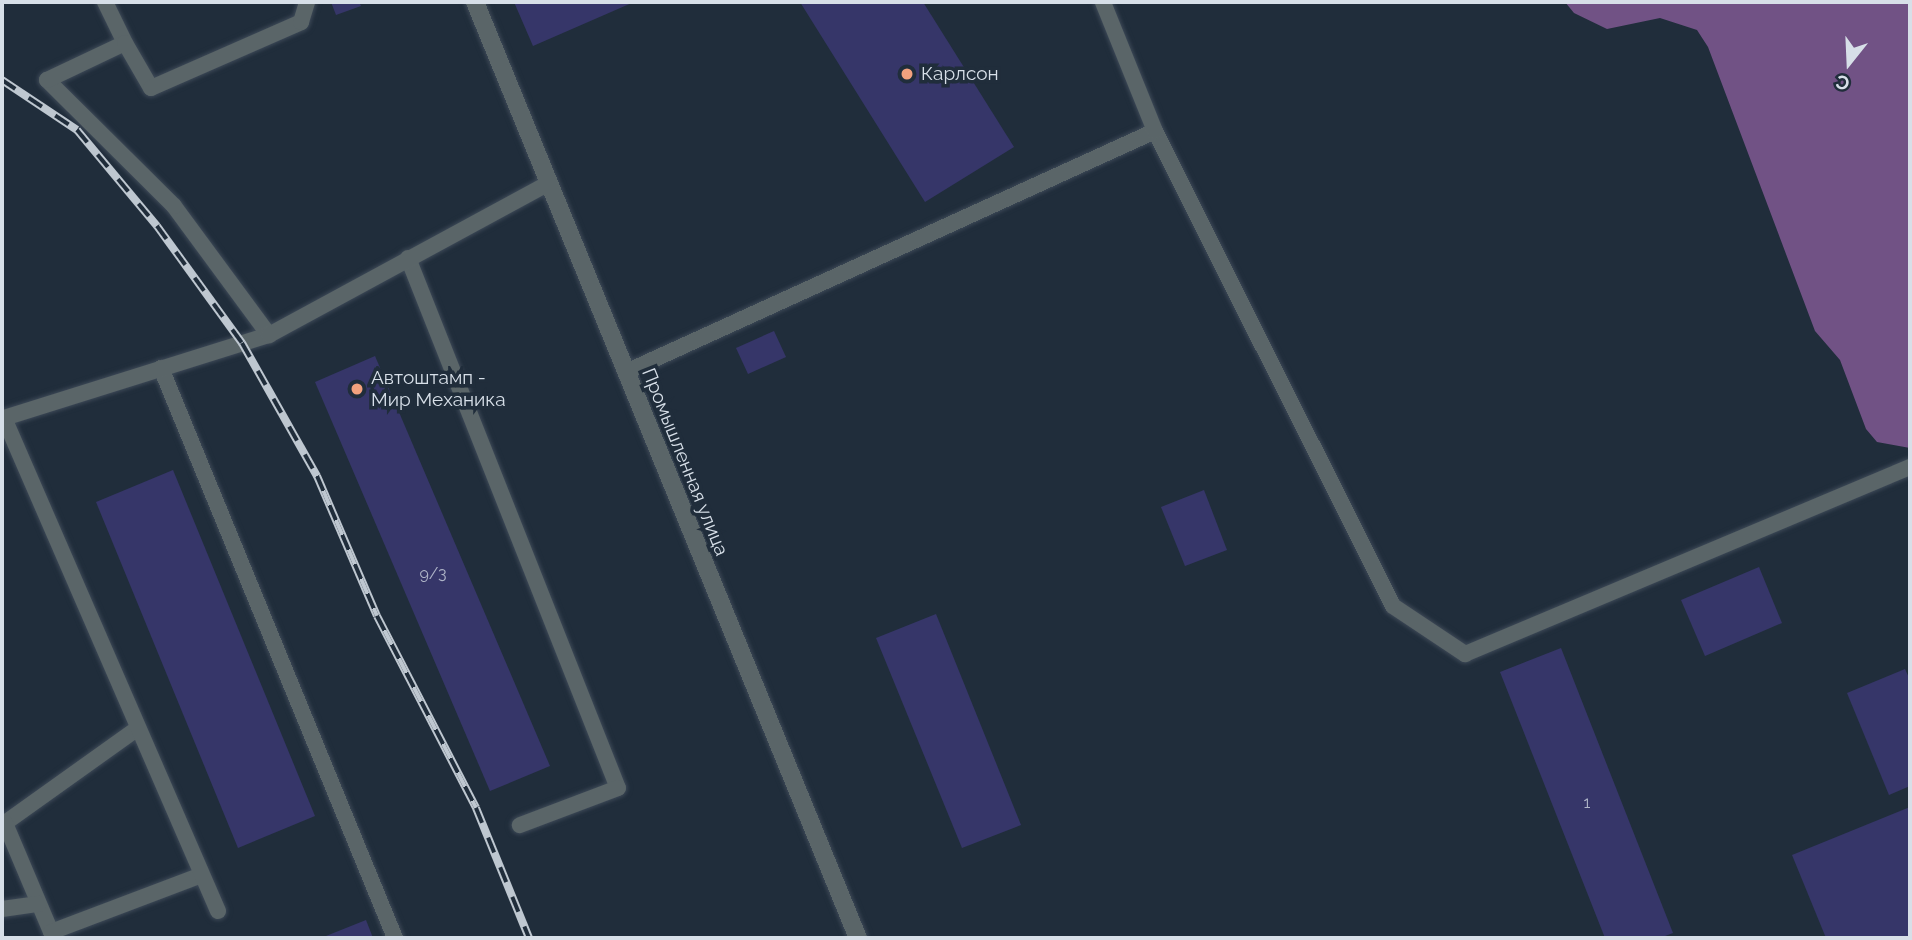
<!DOCTYPE html>
<meta charset="utf-8">
<style>
body{margin:0}
#map{position:relative;width:1912px;height:940px;overflow:hidden;background:#202d3b;font-family:Raleway,sans-serif}
div>[style]{position:absolute}
.forest>*{inset:0;background:#715285}
.building>*{inset:0;background:#363669}
.roads{filter:drop-shadow(0 0 2px #3d4957) drop-shadow(0 0 2px #3d4957)}
.service>*{height:16px;margin:-8px;padding:0 8px;transform-origin:8px;border-radius:8px;background:#5a6568}
.minor>*{height:18px;margin:-9px;padding:0 9px;transform-origin:9px;border-radius:9px;background:#5a6568}
.rail>*{height:8px;margin-top:-4px;transform-origin:0;background:repeating-linear-gradient(90deg,#202d3b 0 16px,#bec7d0 0 32px);box-sizing:border-box;border-block:2px solid #bec7d0}
.dots>*{width:19px;height:19px;translate:-50% -50%;box-sizing:border-box;border:4px solid #202d3b;border-radius:50%}
span{translate:-50% -50%;white-space:nowrap;text-align:center;line-height:1.15;-webkit-text-stroke:7px #202d3b;paint-order:stroke}
.number-label{font-size:16px;color:#afb5c8}
.number-label span{-webkit-text-stroke-width:0}
.poi-label{font-size:19px;color:#d7dfe8}
.left{translate:0 -50%;text-align:left}
.street-label{font-size:19px;color:#d7dfe8}
.frame{position:absolute;inset:0;border:4px solid #d7dfe8;pointer-events:none}
.north{position:absolute;left:1814px;top:28px;width:70px;height:70px;-webkit-text-stroke:5px #202d3b;paint-order:stroke;rotate:198deg;font-size:19px;font-weight:700;line-height:28px;text-align:center;color:#d7dfe8}
.north::after{content:'';display:block;margin:auto;width:24px;height:32px;background:#d7dfe8;clip-path:polygon(50% 0,100% 100%,50% 72%,0 100%)}
</style>
<div id="map">
<div class="forest">
<i style="clip-path:polygon(1565px 2px,1910px 2px,1910px 448px,1877px 442px,1866px 429px,1840px 360px,1815px 331px,1708px 47px,1697px 30px,1660px 18px,1607px 29px,1574px 13px)"></i>
</div>
<div class="building">
<i style="clip-path:polygon(331px 2px,359px 2px,361px 6px,336px 15px)"></i>
<i style="clip-path:polygon(514px 2px,634px 2px,533px 46px)"></i>
<i style="clip-path:polygon(800px 2px,923px 2px,1014px 147px,925px 202px)"></i>
<i style="clip-path:polygon(774px 331px,786px 357px,748px 374px,736px 348px)"></i>
<i style="clip-path:polygon(375px 356px,550px 766px,490px 791px,315px 382px)"></i>
<i style="clip-path:polygon(173px 470px,315px 816px,238px 848px,96px 502px)"></i>
<i style="clip-path:polygon(1204px 490px,1227px 550px,1185px 566px,1161px 507px)"></i>
<i style="clip-path:polygon(1759px 567px,1782px 623px,1705px 656px,1681px 600px)"></i>
<i style="clip-path:polygon(936px 614px,1021px 825px,962px 848px,876px 638px)"></i>
<i style="clip-path:polygon(1561px 648px,1673px 933px,1660px 938px,1605px 938px,1500px 672px)"></i>
<i style="clip-path:polygon(1905px 669px,1910px 680px,1910px 786px,1889px 795px,1847px 693px)"></i>
<i style="clip-path:polygon(1910px 807px,1910px 938px,1826px 938px,1792px 855px)"></i>
<i style="clip-path:polygon(366px 920px,373px 938px,321px 938px)"></i>
</div>
<div class="roads">
<div class="service">
<i style="left:105px;top:2px;width:46px;rotate:64deg"></i>
<i style="left:1155px;top:131px;width:531px;rotate:63.39deg"></i>
<i style="left:1393px;top:606px;width:87px;rotate:33.7deg"></i>
<i style="left:1465px;top:654px;width:483px;rotate:-22.8deg"></i>
<i style="left:408px;top:258px;width:570px;rotate:68.39deg"></i>
<i style="left:618px;top:788px;width:105px;rotate:159.3deg"></i>
<i style="left:269px;top:335px;width:160px;rotate:-126.4deg"></i>
<i style="left:174px;top:206px;width:179px;rotate:-135.2deg"></i>
<i style="left:47px;top:80px;width:86px;rotate:-25.4deg"></i>
<i style="left:125px;top:43px;width:52px;rotate:60deg"></i>
<i style="left:151px;top:88px;width:164px;rotate:-23.7deg"></i>
<i style="left:301px;top:22px;width:21px;rotate:-73deg"></i>
<i style="left:161px;top:368px;width:616px;rotate:67.68deg"></i>
<i style="left:626px;top:372px;width:581px;rotate:-24.49deg"></i>
<i style="left:1155px;top:131px;width:139px;rotate:-112deg"></i>
<i style="left:138px;top:728px;width:163px;rotate:144.5deg"></i>
<i style="left:5px;top:823px;width:118px;rotate:67.1deg"></i>
<i style="left:51px;top:932px;width:161px;rotate:-20.7deg"></i>
<i style="left:2px;top:909px;width:37px;rotate:-8deg"></i>
<i style="left:218px;top:911px;width:537px;rotate:-113.46deg"></i>
<i style="left:4px;top:418px;width:278px;rotate:-17.4deg"></i>
<i style="left:269px;top:335px;width:319px;rotate:-28.5deg"></i>
</div>
<div class="minor">
<i style="left:475px;top:2px;width:1011px;rotate:67.75deg"></i>
</div>
</div>
<div class="rail">
<i style="left:2px;top:80px;width:90px;rotate:33.7deg"></i>
<i style="left:77px;top:130px;width:125px;rotate:50.2deg"></i>
<i style="left:157px;top:226px;width:145px;rotate:54deg"></i>
<i style="left:242px;top:343px;width:153px;rotate:60.6deg"></i>
<i style="left:317px;top:476px;width:152px;rotate:66.8deg"></i>
<i style="left:377px;top:616px;width:216px;rotate:62.7deg"></i>
<i style="left:476px;top:808px;width:140px;rotate:67.8deg"></i>
</div>
<div class="dots">
<i style="left:907px;top:74px;background:#f2a17e"></i>
<i style="left:357px;top:389px;background:#f2a17e"></i>
</div>
<div class="number-label">
<span style="left:433px;top:574px">9/3</span>
<span style="left:1587px;top:803px">1</span>
</div>
<div class="poi-label">
<span class="left" style="left:921px;top:74px">Карлсон</span>
<span class="left" style="left:371px;top:389px">Автоштамп -<br>Мир Механика</span>
</div>
<div class="street-label">
<span style="left:685px;top:462px;rotate:68deg">Промышленная улица</span>
</div>
<div class="frame"></div>
<div class="north">С</div>
</div>
